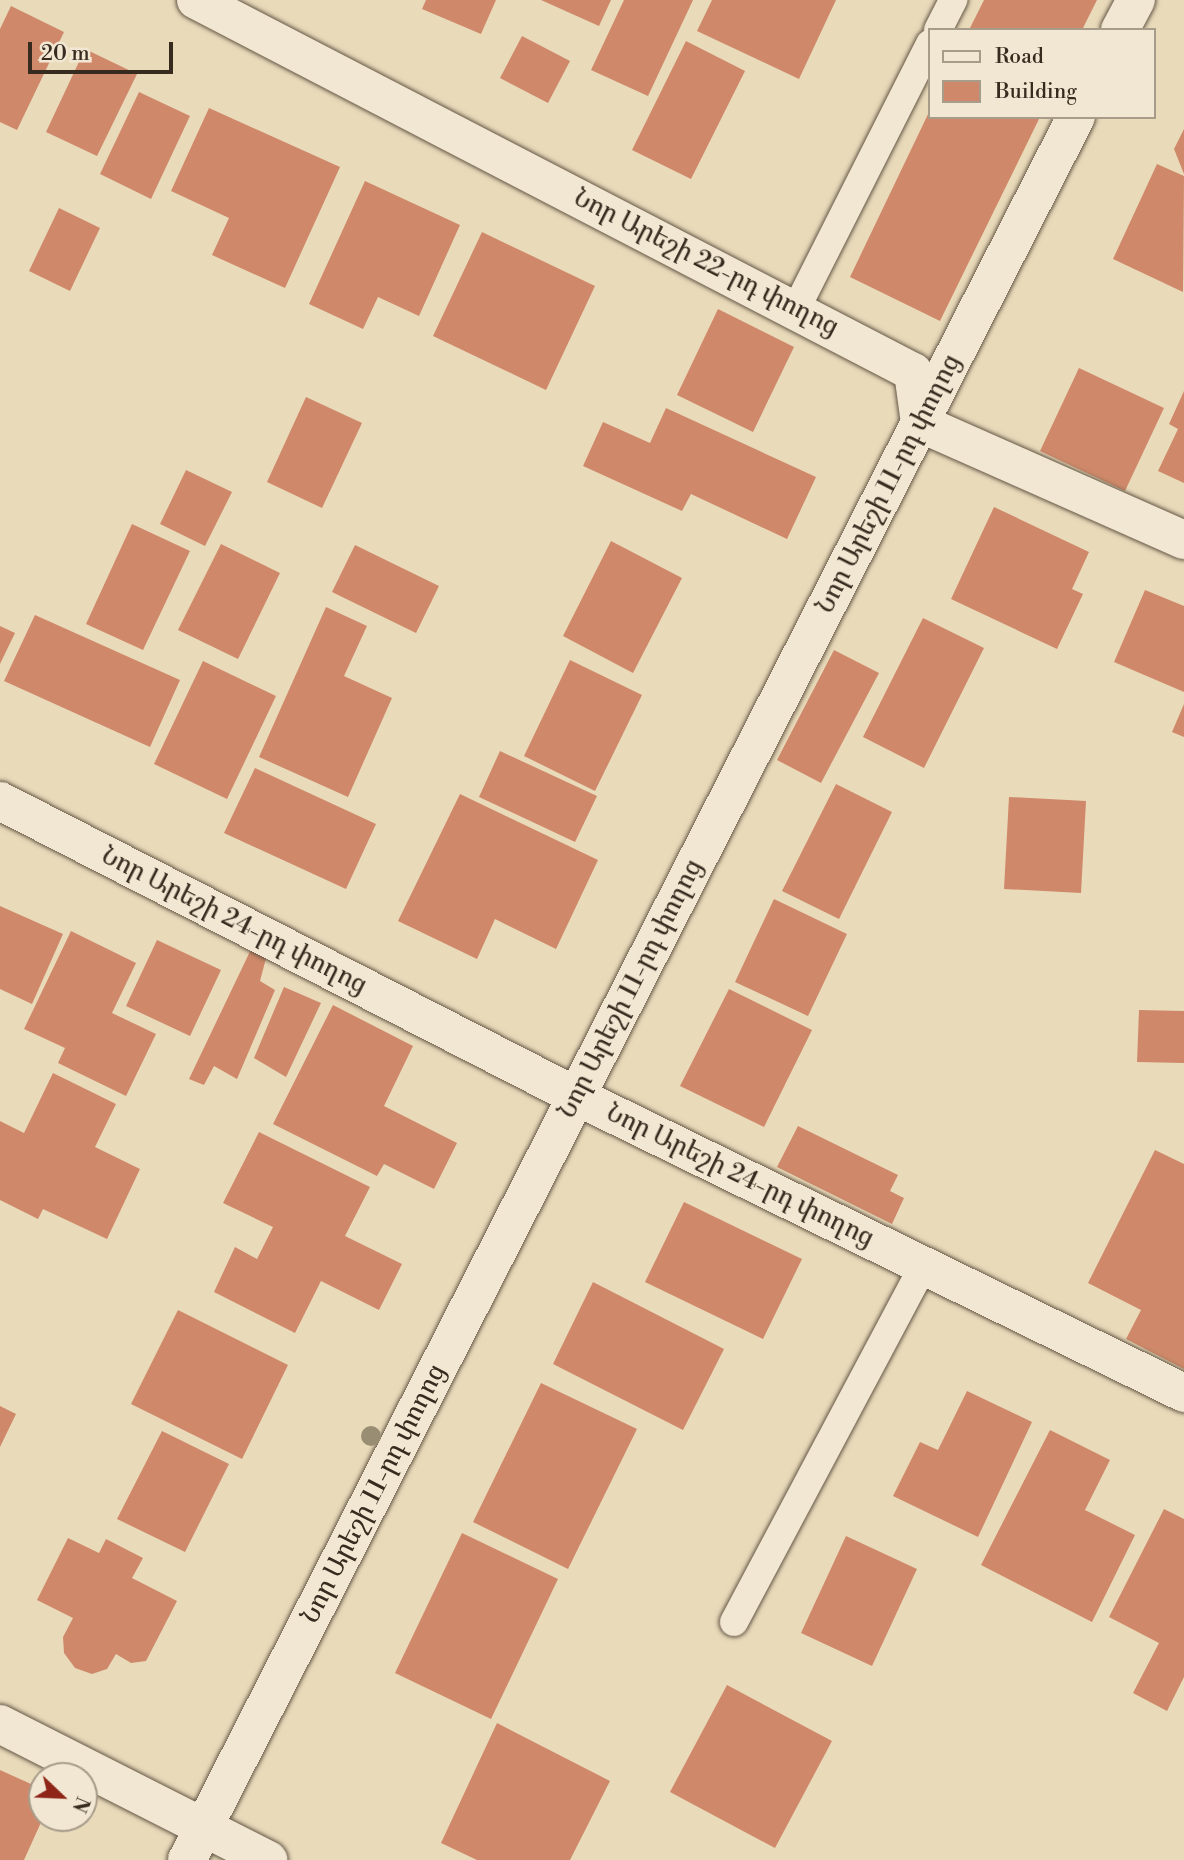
<!DOCTYPE html>
<meta charset="utf-8">
<style>
body{margin:0}
#map{position:relative;width:1184px;height:1860px;overflow:hidden;background:#e9daba;font-family:"Libre Bodoni","Noto Serif Armenian",serif}
div>[style]{position:absolute}
.building>*{inset:0;background:#cf896a}
.roads{filter:drop-shadow(0 0 2px #645746) drop-shadow(0 0 2px #645746)}
.lane>*{height:28px;margin:-14px;padding:0 14px;transform-origin:14px;border-radius:14px;background:#f1e7d2}
.street>*{height:38px;margin:-19px;padding:0 19px;transform-origin:19px;border-radius:19px;background:#f1e7d2}
.secondary>*{height:38px;margin:-19px;padding:0 19px;transform-origin:19px;border-radius:19px;background:#f1e7d2}
.trees>*{width:20px;height:20px;margin:-10px;border-radius:50%;background:#998e74}
span{translate:-50% -50%;white-space:nowrap;text-align:center;line-height:1.15;-webkit-text-stroke:6px #f1e7d2;paint-order:stroke}
.street-label{font-size:26px;color:#372b1f}
.legend{position:absolute;left:928px;top:28px;width:228px;height:91px;box-sizing:border-box;background:#f1e7d2;border:2px solid #a79c8a;margin:0;padding:9px 12px;list-style:none;font-size:21px;color:#372b1f}
.legend li{display:flex;align-items:center;gap:14px;height:35px}
.legend b{width:35px;border:2px solid #a79c8a}
.north{position:absolute;left:28px;top:1762px;width:70px;height:70px;box-sizing:border-box;background:#f1e7d2;border:2px solid #a79c8a;border-radius:50%;rotate:113deg;font-size:19px;font-weight:700;line-height:28px;text-align:center;color:#372b1f}
.north::after{content:'';display:block;margin:auto;width:24px;height:32px;background:#8f2418;clip-path:polygon(50% 0,100% 100%,50% 72%,0 100%)}
.scale{position:absolute;left:28px;top:42px;width:145px;height:32px;box-sizing:border-box;border:4px solid #372b1f;border-top:0;padding-left:9px;font-size:21px;line-height:24px;white-space:nowrap;color:#372b1f;-webkit-text-stroke:5px #f1e7d2;paint-order:stroke}
</style>
<div id="map">
<div class="building">
<i style="clip-path:polygon(426px 0,496px 0,481px 34px,422px 9px)"></i>
<i style="clip-path:polygon(541px 0,611px 0,599px 26px)"></i>
<i style="clip-path:polygon(624px 0,693px 0,648px 96px,591px 70px)"></i>
<i style="clip-path:polygon(712px 0,836px 0,799px 79px,697px 31px)"></i>
<i style="clip-path:polygon(984px 0,1097px 0,1082px 30px,969px 30px)"></i>
<i style="clip-path:polygon(11px 6px,64px 32px,17px 130px,0 122px,0 29px)"></i>
<i style="clip-path:polygon(522px 36px,570px 61px,548px 103px,500px 78px)"></i>
<i style="clip-path:polygon(686px 41px,745px 71px,691px 179px,632px 150px)"></i>
<i style="clip-path:polygon(85px 49px,137px 74px,97px 156px,46px 132px)"></i>
<i style="clip-path:polygon(139px 92px,190px 116px,151px 199px,100px 174px)"></i>
<i style="clip-path:polygon(209px 108px,340px 167px,285px 288px,212px 255px,229px 218px,171px 191px)"></i>
<i style="clip-path:polygon(930px 110px,930px 117px,1040px 117px,940px 321px,850px 277px)"></i>
<i style="clip-path:polygon(1184px 129px,1184px 174px,1174px 149px)"></i>
<i style="clip-path:polygon(1157px 164px,1184px 176px,1183px 292px,1113px 259px)"></i>
<i style="clip-path:polygon(365px 181px,460px 225px,419px 316px,378px 297px,363px 329px,309px 304px)"></i>
<i style="clip-path:polygon(59px 208px,100px 228px,70px 291px,29px 271px)"></i>
<i style="clip-path:polygon(482px 232px,595px 286px,546px 390px,433px 336px)"></i>
<i style="clip-path:polygon(718px 309px,794px 347px,753px 432px,677px 395px)"></i>
<i style="clip-path:polygon(1079px 368px,1164px 408px,1125px 491px,1040px 451px)"></i>
<i style="clip-path:polygon(1184px 391px,1184px 483px,1158px 471px,1178px 429px,1169px 424px)"></i>
<i style="clip-path:polygon(306px 397px,362px 423px,322px 508px,267px 482px)"></i>
<i style="clip-path:polygon(666px 408px,816px 477px,787px 539px,691px 494px,682px 511px,583px 466px,603px 422px,650px 443px)"></i>
<i style="clip-path:polygon(186px 470px,232px 492px,205px 546px,160px 524px)"></i>
<i style="clip-path:polygon(994px 507px,1089px 552px,1072px 589px,1083px 594px,1057px 649px,951px 599px)"></i>
<i style="clip-path:polygon(132px 524px,190px 551px,143px 650px,86px 624px)"></i>
<i style="clip-path:polygon(611px 541px,682px 578px,633px 673px,563px 636px)"></i>
<i style="clip-path:polygon(221px 544px,280px 573px,238px 659px,178px 630px)"></i>
<i style="clip-path:polygon(355px 545px,439px 586px,416px 633px,332px 592px)"></i>
<i style="clip-path:polygon(1145px 590px,1184px 606px,1184px 692px,1114px 662px)"></i>
<i style="clip-path:polygon(326px 607px,367px 626px,344px 676px,392px 698px,348px 797px,259px 757px)"></i>
<i style="clip-path:polygon(35px 615px,180px 680px,150px 747px,4px 681px)"></i>
<i style="clip-path:polygon(923px 618px,984px 648px,924px 768px,863px 737px)"></i>
<i style="clip-path:polygon(0 626px,15px 633px,0 664px)"></i>
<i style="clip-path:polygon(834px 650px,879px 673px,821px 783px,777px 760px)"></i>
<i style="clip-path:polygon(570px 660px,642px 695px,595px 791px,524px 756px)"></i>
<i style="clip-path:polygon(203px 661px,276px 696px,227px 799px,154px 764px)"></i>
<i style="clip-path:polygon(1184px 704px,1184px 737px,1172px 732px)"></i>
<i style="clip-path:polygon(500px 751px,597px 796px,575px 842px,479px 797px)"></i>
<i style="clip-path:polygon(255px 768px,376px 824px,346px 889px,224px 833px)"></i>
<i style="clip-path:polygon(836px 784px,892px 812px,839px 919px,782px 891px)"></i>
<i style="clip-path:polygon(460px 794px,598px 860px,556px 949px,495px 919px,477px 959px,398px 921px)"></i>
<i style="clip-path:polygon(1009px 797px,1086px 801px,1081px 893px,1004px 889px)"></i>
<i style="clip-path:polygon(774px 899px,847px 934px,808px 1016px,735px 982px)"></i>
<i style="clip-path:polygon(0 906px,63px 934px,32px 1004px,0 989px)"></i>
<i style="clip-path:polygon(71px 931px,136px 963px,112px 1013px,156px 1034px,126px 1096px,58px 1063px,65px 1048px,24px 1029px)"></i>
<i style="clip-path:polygon(157px 940px,221px 970px,190px 1036px,126px 1006px)"></i>
<i style="clip-path:polygon(255px 941px,269px 947px,260px 981px,275px 990px,237px 1079px,214px 1066px,204px 1085px,189px 1079px)"></i>
<i style="clip-path:polygon(284px 987px,321px 1003px,286px 1077px,254px 1058px)"></i>
<i style="clip-path:polygon(729px 989px,812px 1030px,764px 1127px,680px 1086px)"></i>
<i style="clip-path:polygon(333px 1005px,413px 1046px,384px 1106px,457px 1143px,434px 1189px,384px 1164px,377px 1176px,273px 1124px)"></i>
<i style="clip-path:polygon(1139px 1010px,1184px 1011px,1184px 1063px,1137px 1062px)"></i>
<i style="clip-path:polygon(53px 1073px,116px 1104px,95px 1147px,140px 1169px,107px 1239px,43px 1209px,38px 1219px,0 1200px,0 1121px,24px 1133px)"></i>
<i style="clip-path:polygon(798px 1126px,898px 1175px,890px 1191px,904px 1198px,892px 1224px,777px 1167px)"></i>
<i style="clip-path:polygon(259px 1132px,370px 1187px,345px 1236px,402px 1264px,379px 1310px,321px 1281px,295px 1333px,214px 1292px,235px 1247px,257px 1259px,273px 1227px,223px 1203px)"></i>
<i style="clip-path:polygon(1155px 1150px,1184px 1164px,1184px 1369px,1126px 1339px,1141px 1310px,1088px 1283px)"></i>
<i style="clip-path:polygon(684px 1202px,802px 1259px,763px 1339px,645px 1282px)"></i>
<i style="clip-path:polygon(593px 1282px,724px 1349px,683px 1430px,553px 1364px)"></i>
<i style="clip-path:polygon(178px 1310px,288px 1365px,242px 1459px,131px 1404px)"></i>
<i style="clip-path:polygon(541px 1383px,637px 1429px,568px 1569px,473px 1522px)"></i>
<i style="clip-path:polygon(967px 1391px,1032px 1422px,978px 1537px,893px 1496px,920px 1442px,938px 1450px)"></i>
<i style="clip-path:polygon(0 1406px,16px 1414px,0 1447px)"></i>
<i style="clip-path:polygon(1050px 1430px,1110px 1460px,1085px 1510px,1135px 1535px,1092px 1622px,981px 1565px)"></i>
<i style="clip-path:polygon(162px 1431px,229px 1464px,185px 1552px,117px 1519px)"></i>
<i style="clip-path:polygon(1164px 1509px,1184px 1519px,1184px 1677px,1167px 1711px,1133px 1693px,1159px 1643px,1109px 1617px)"></i>
<i style="clip-path:polygon(462px 1533px,558px 1579px,491px 1719px,395px 1673px)"></i>
<i style="clip-path:polygon(846px 1536px,917px 1569px,872px 1666px,801px 1633px)"></i>
<i style="clip-path:polygon(68px 1538px,99px 1553px,106px 1539px,143px 1558px,132px 1578px,177px 1601px,146px 1661px,131px 1663px,116px 1654px,107px 1669px,92px 1674px,75px 1668px,64px 1653px,63px 1637px,73px 1618px,37px 1600px)"></i>
<i style="clip-path:polygon(727px 1685px,832px 1741px,775px 1848px,670px 1792px)"></i>
<i style="clip-path:polygon(497px 1723px,610px 1781px,570px 1860px,477px 1860px,441px 1843px)"></i>
<i style="clip-path:polygon(0 1770px,42px 1789px,43px 1818px,24px 1860px,0 1860px)"></i>
</div>
<div class="roads">
<div class="lane">
<i style="left:938px;top:30px;width:34px;rotate:-63deg"></i>
<i style="left:796px;top:309px;width:297px;rotate:-63.2deg"></i>
<i style="left:734px;top:1622px;width:402px;rotate:-62deg"></i>
</div>
<div class="street">
<i style="left:196px;top:0;width:808px;rotate:27.42deg"></i>
<i style="left:913px;top:372px;width:51px;rotate:82.2deg"></i>
<i style="left:920px;top:423px;width:289px;rotate:23.9deg"></i>
<i style="left:0;top:801px;width:647px;rotate:27.12deg"></i>
<i style="left:576px;top:1096px;width:677px;rotate:26.03deg"></i>
<i style="left:0;top:1724px;width:301px;rotate:26.9deg"></i>
</div>
<div class="secondary">
<i style="left:1120px;top:30px;width:34px;rotate:-62deg"></i>
<i style="left:187px;top:1860px;width:1957px;rotate:-62.98deg"></i>
</div>
</div>
<div class="trees">
<i style="left:371px;top:1436px"></i>
</div>
<div class="street-label">
<span style="left:706px;top:263px;rotate:27deg">Նոր Արեշի 22-րդ փողոց</span>
<span style="left:889px;top:484px;rotate:-63deg">Նոր Արեշի 11-րդ փողոց</span>
<span style="left:234px;top:921px;rotate:27deg">Նոր Արեշի 24-րդ փողոց</span>
<span style="left:631px;top:989px;rotate:-63deg">Նոր Արեշի 11-րդ փողոց</span>
<span style="left:740px;top:1176px;rotate:26deg">Նոր Արեշի 24-րդ փողոց</span>
<span style="left:374px;top:1494px;rotate:-63deg">Նոր Արեշի 11-րդ փողոց</span>
</div>
<ul class="legend">
<li><b style="height:9px;background:#f1e7d2"></b>Road</li>
<li><b style="height:19px;background:#cf896a"></b>Building</li>
</ul>
<div class="north">N</div>
<div class="scale">20 m</div>
</div>
